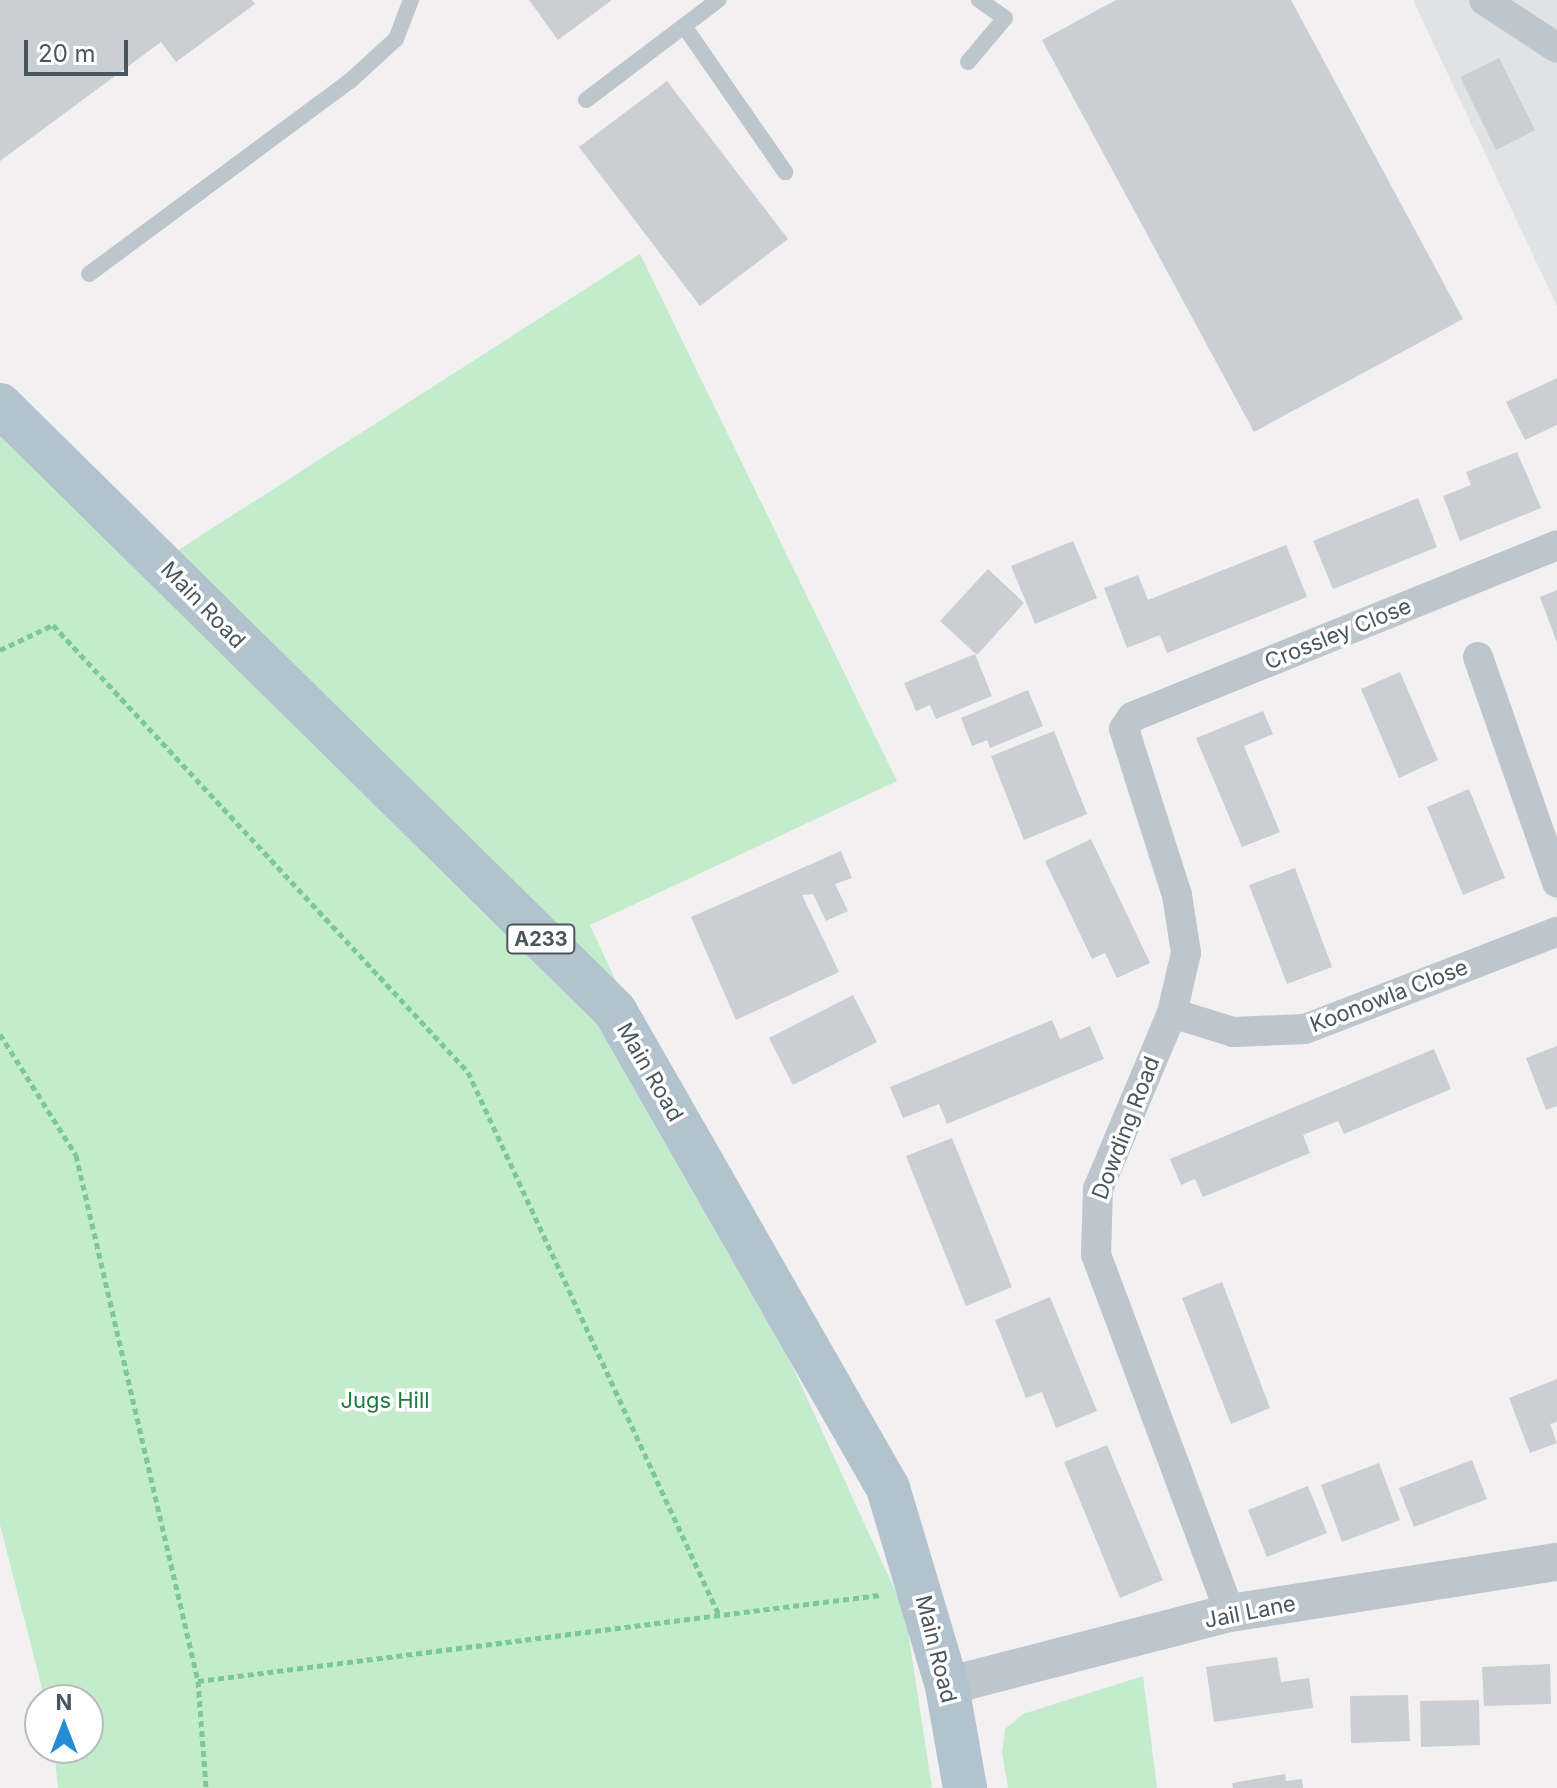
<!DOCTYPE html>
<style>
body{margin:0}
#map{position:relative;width:1557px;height:1788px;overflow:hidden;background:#f3f0f1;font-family:Inter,sans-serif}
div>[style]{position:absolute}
.airport>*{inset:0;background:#e0e2e4}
.green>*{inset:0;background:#c3eccd}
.building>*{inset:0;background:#cbced2}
.path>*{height:5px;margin-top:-2.5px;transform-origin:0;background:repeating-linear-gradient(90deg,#7dc899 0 6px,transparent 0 10px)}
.service>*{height:16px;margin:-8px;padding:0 8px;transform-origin:8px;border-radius:8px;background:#bdc6cc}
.minor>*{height:30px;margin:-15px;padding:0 15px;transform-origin:15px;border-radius:15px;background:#bdc6cc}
.tertiary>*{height:38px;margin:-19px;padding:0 19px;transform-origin:19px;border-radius:19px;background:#bdc6cc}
.primary>*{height:44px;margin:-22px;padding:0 22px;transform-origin:22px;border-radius:22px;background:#b2c3cd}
span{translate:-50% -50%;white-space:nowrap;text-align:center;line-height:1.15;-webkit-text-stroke:7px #fff;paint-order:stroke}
.shield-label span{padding:2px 6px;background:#fff;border:2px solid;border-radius:6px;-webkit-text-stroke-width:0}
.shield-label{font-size:20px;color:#4a565d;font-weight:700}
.street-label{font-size:22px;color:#4a565d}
.park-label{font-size:22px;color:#1e7a3f}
.north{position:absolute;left:24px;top:1684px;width:80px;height:80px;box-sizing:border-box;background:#fff;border:2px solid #b7bbbe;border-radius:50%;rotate:0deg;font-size:22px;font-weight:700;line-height:32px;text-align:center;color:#4a565d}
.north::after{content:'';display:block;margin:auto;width:28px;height:36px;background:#268cd7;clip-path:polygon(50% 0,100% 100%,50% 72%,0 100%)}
.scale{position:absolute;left:24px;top:40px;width:104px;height:36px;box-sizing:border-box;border:4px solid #4a565d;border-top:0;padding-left:10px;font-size:24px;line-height:28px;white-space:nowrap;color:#4a565d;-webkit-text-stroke:6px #fff;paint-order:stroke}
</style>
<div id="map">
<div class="airport">
<i style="clip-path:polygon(1413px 0,1557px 0,1557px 306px)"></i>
</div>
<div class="green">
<i style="clip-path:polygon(640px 254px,897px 781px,590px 925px,905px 1612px,932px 1788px,58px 1788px,54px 1748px,88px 1748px,88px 1700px,45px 1700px,0 1525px,0 405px,161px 561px)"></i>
<i style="clip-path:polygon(1143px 1676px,1157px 1788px,1008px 1788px,1002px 1753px,1005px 1729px,1023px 1714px)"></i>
</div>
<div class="building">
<i style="clip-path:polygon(0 0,252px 0,255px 4px,176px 62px,161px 42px,0 161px)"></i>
<i style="clip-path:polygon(529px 0,612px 0,558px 40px)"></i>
<i style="clip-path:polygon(1116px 0,1291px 0,1463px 319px,1254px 432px,1042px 40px)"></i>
<i style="clip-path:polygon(1499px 58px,1535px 130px,1496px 150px,1460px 77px)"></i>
<i style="clip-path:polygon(667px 81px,788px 239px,700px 306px,579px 147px)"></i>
<i style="clip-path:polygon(1557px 378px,1557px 425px,1525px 440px,1506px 402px)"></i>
<i style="clip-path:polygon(1517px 452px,1541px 508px,1460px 541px,1443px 496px,1471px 485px,1466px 472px)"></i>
<i style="clip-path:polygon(1418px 498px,1437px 547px,1333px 589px,1313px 541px)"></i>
<i style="clip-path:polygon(1073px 541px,1097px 598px,1035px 624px,1011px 566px)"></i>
<i style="clip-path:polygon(1286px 545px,1307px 597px,1167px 653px,1160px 635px,1127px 648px,1104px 588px,1138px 575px,1148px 600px)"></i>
<i style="clip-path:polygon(988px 569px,1024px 603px,977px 655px,940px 621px)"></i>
<i style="clip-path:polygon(1557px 590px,1557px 643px,1540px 597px)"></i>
<i style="clip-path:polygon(975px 654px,992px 696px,936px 719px,930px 705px,916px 711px,904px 683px)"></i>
<i style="clip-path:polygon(1400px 672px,1438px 760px,1399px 778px,1361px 689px)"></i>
<i style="clip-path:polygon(1028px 690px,1043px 726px,990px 748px,987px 740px,972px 746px,961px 718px)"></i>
<i style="clip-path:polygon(1263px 711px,1273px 734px,1244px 746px,1280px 832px,1242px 847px,1196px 738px)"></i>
<i style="clip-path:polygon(1054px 731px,1087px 814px,1024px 840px,991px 756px)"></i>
<i style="clip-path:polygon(1469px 789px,1505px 878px,1463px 895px,1427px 807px)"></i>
<i style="clip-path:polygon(1091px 839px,1150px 963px,1117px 978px,1105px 953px,1092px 959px,1045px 861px)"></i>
<i style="clip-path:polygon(841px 851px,852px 878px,835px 884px,848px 911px,826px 921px,813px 894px,802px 895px,839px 972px,736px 1020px,691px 917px)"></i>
<i style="clip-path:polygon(1295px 868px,1332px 967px,1287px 984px,1249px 885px)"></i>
<i style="clip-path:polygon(853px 995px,877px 1042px,793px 1085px,769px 1038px)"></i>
<i style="clip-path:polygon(1052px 1020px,1060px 1039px,1090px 1026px,1104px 1059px,947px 1124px,939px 1104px,903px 1118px,890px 1087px)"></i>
<i style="clip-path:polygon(1557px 1046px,1557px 1106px,1546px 1110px,1526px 1058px)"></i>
<i style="clip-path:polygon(1434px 1049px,1451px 1089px,1344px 1134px,1338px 1121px,1303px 1135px,1310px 1153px,1203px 1197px,1195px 1179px,1181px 1185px,1170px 1159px)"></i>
<i style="clip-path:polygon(952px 1138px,1012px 1287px,966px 1306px,906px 1156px)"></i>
<i style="clip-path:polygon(1222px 1282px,1270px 1408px,1231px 1424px,1182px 1298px)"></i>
<i style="clip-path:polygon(1050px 1297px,1097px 1411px,1056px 1428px,1042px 1392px,1026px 1398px,995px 1320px)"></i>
<i style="clip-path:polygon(1557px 1379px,1557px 1422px,1550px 1424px,1557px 1443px,1530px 1453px,1509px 1398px)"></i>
<i style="clip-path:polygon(1107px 1445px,1163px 1580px,1120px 1598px,1064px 1462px)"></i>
<i style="clip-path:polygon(1472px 1460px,1487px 1499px,1414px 1527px,1399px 1488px)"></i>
<i style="clip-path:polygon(1379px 1463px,1400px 1520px,1342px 1542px,1321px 1485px)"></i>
<i style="clip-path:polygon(1308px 1486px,1327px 1533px,1267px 1557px,1248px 1510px)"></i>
<i style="clip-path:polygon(1277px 1657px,1281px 1682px,1309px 1678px,1313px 1708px,1214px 1722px,1206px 1667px)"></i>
<i style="clip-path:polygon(1550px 1664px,1551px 1704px,1484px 1706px,1482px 1667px)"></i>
<i style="clip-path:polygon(1408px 1695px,1410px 1741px,1351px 1743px,1350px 1696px)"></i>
<i style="clip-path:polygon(1479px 1700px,1480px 1745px,1421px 1747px,1420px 1701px)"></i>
<i style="clip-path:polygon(1285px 1774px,1286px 1781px,1302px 1779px,1303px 1788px,1233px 1788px,1232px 1783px)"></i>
</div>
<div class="path">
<i style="left:0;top:650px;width:59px;rotate:-25.3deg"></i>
<i style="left:53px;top:625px;width:610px;rotate:47.13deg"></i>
<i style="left:468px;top:1072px;width:598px;rotate:65.19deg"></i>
<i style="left:0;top:1034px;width:143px;rotate:57.9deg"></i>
<i style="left:76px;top:1155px;width:540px;rotate:76.94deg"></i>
<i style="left:198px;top:1681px;width:107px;rotate:85.7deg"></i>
<i style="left:198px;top:1681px;width:687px;rotate:-7.19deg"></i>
</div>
<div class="service">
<i style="left:684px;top:26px;width:178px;rotate:55.3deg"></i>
<i style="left:968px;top:62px;width:57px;rotate:-49.9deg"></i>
<i style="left:1005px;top:18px;width:32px;rotate:-145deg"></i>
<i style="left:586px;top:100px;width:166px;rotate:-37.1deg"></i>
<i style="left:89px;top:274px;width:325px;rotate:-36.5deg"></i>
<i style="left:350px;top:81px;width:62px;rotate:-42.4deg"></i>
<i style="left:396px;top:39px;width:42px;rotate:-69deg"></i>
</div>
<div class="minor">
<i style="left:1484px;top:0;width:87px;rotate:33.3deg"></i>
<i style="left:1478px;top:657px;width:239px;rotate:70.7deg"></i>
<i style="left:1172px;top:1013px;width:64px;rotate:17.3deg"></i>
<i style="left:1233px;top:1032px;width:72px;rotate:-2.4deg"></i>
<i style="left:1305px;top:1029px;width:270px;rotate:-21.1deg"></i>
<i style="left:1230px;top:1613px;width:382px;rotate:-110.5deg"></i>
<i style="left:1096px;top:1255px;width:66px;rotate:-88.3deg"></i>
<i style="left:1098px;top:1189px;width:191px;rotate:-67.2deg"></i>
<i style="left:1172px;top:1013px;width:62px;rotate:-76.9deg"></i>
<i style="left:1186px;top:953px;width:59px;rotate:-98.8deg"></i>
<i style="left:1177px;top:895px;width:174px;rotate:-107.7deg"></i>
<i style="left:1124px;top:729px;width:14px;rotate:-56deg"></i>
<i style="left:1132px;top:717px;width:458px;rotate:-22deg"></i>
</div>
<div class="tertiary">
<i style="left:947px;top:1686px;width:292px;rotate:-14.5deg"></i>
<i style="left:1230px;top:1613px;width:331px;rotate:-8.9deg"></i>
</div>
<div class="primary">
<i style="left:0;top:405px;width:863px;rotate:44.58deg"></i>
<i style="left:615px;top:1011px;width:550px;rotate:60.22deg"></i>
<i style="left:888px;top:1488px;width:207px;rotate:73.4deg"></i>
<i style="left:947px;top:1686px;width:104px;rotate:80deg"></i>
</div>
<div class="shield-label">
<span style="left:541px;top:939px">A233</span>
</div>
<div class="street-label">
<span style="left:203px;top:605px;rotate:46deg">Main Road</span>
<span style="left:1338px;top:634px;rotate:-22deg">Crossley Close</span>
<span style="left:1389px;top:996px;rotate:-21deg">Koonowla Close</span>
<span style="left:650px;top:1072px;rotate:60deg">Main Road</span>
<span style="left:1126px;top:1128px;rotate:-69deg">Dowding Road</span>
<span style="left:1250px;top:1612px;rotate:-11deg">Jail Lane</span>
<span style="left:936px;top:1649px;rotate:76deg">Main Road</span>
</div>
<div class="park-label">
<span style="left:385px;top:1401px">Jugs Hill</span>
</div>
<div class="north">N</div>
<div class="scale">20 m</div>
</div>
